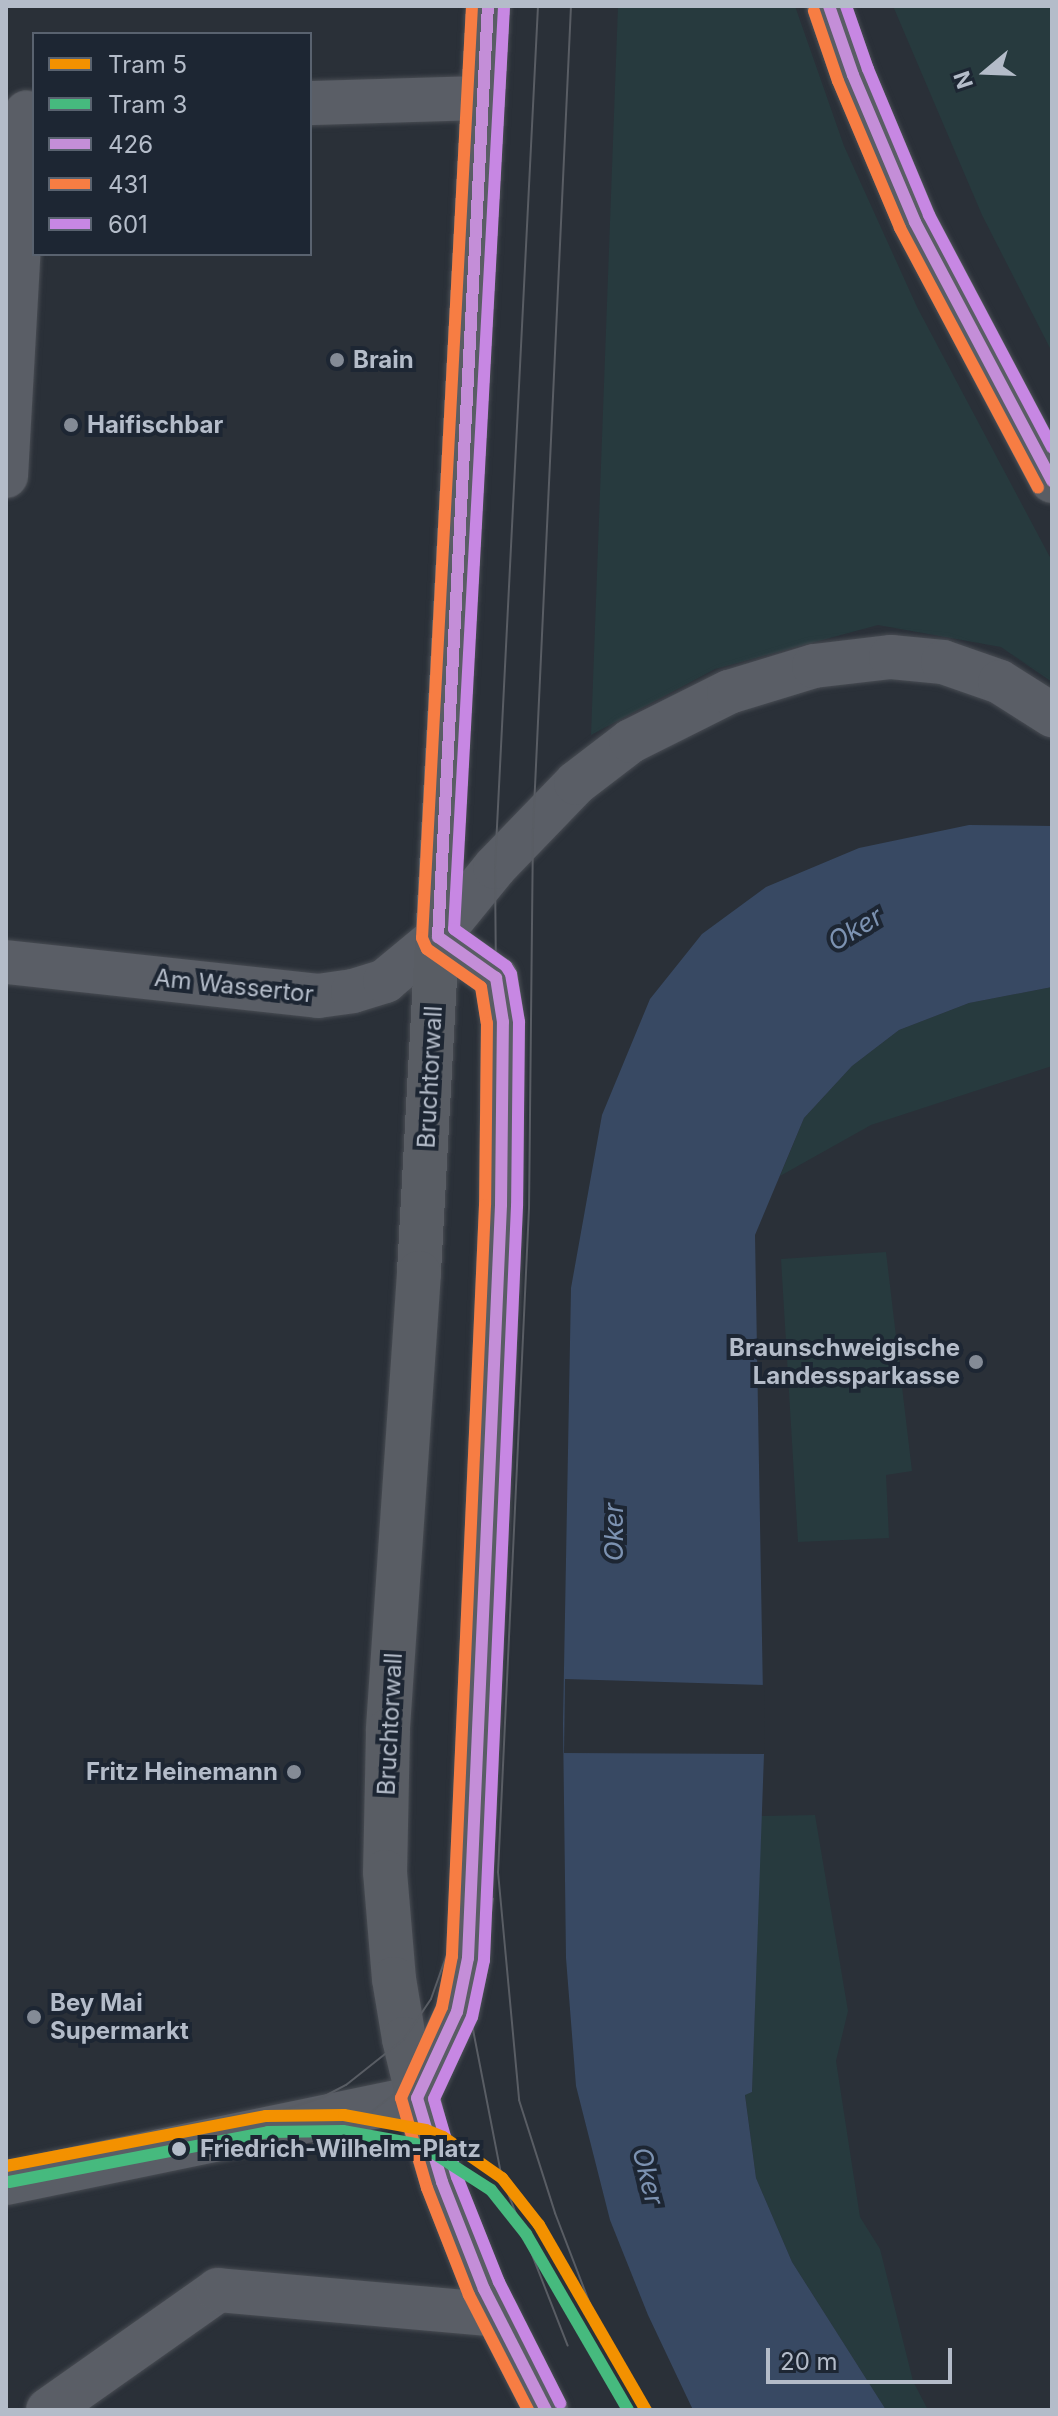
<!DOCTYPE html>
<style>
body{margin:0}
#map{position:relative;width:1058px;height:2416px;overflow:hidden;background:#2a3038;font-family:Inter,sans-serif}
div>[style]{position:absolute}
.green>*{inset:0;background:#273a3e}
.water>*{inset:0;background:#384963}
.pier>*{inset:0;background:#2a3038}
.roads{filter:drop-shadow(0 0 2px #484c53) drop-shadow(0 0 2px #484c53)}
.street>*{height:44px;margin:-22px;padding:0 22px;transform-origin:22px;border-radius:22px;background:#5a5e66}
.secondary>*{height:44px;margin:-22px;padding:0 22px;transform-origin:22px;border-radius:22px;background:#595d64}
.tram>*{height:2px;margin:-1px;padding:0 1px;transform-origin:1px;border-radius:1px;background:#595d64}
.bus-1>*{height:12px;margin:-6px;padding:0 6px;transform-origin:6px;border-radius:6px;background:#c48ed8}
.bus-2>*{height:12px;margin:-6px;padding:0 6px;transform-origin:6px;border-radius:6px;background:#f77d43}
.bus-3>*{height:12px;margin:-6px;padding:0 6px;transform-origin:6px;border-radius:6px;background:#c787e3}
.tram-1>*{height:12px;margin:-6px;padding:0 6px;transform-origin:6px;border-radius:6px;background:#f39100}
.tram-2>*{height:12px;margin:-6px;padding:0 6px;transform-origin:6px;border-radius:6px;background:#46ba7e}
.dots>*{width:22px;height:22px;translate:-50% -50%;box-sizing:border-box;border:4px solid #1d2633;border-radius:50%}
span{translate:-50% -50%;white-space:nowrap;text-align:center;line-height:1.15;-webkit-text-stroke:8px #1d2633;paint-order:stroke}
.poi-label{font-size:24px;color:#b4bcc9;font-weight:700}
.left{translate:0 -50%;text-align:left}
.right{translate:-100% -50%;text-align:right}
.street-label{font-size:24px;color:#b4bcc9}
.stop-label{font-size:24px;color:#b4bcc9;font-weight:700}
.water-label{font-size:26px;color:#7c92b1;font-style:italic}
.frame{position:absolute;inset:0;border:8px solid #b4bcc9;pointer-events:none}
.legend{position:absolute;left:32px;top:32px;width:280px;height:224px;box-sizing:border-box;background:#1d2633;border:2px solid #59626f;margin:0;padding:10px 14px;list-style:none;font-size:24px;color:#b4bcc9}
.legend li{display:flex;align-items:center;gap:16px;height:40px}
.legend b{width:40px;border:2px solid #59626f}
.north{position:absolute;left:946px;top:32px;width:80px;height:80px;-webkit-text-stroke:6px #1d2633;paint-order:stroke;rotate:251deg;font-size:22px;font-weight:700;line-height:32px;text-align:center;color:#b4bcc9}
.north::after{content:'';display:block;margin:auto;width:28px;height:36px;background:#b4bcc9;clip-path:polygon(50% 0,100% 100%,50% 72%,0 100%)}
.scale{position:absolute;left:766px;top:2348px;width:186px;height:36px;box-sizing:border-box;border:4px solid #b4bcc9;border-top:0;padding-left:10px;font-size:24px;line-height:28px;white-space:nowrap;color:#b4bcc9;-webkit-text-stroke:6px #1d2633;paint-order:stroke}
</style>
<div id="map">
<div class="green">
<i style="clip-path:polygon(618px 6px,795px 6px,844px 146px,917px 307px,1052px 561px,1052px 682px,1001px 647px,878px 625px,715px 669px,591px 735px)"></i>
<i style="clip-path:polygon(893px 6px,1052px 6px,1052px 352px,982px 215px)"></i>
<i style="clip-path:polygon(1052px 987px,1052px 1066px,871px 1125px,780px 1176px,804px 1118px,852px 1066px,899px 1030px,969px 1003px)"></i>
<i style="clip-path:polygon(886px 1252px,912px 1471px,886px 1475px,889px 1538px,798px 1542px,781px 1259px)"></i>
<i style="clip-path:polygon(815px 1815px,848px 2011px,836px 2061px,860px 2217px,880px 2249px,913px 2381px,928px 2410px,886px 2410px,792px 2262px,756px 2178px,745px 2094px,752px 2092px,761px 1816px)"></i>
</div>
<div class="water">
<i style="clip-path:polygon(969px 825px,1052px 826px,1052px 987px,969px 1003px,899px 1030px,852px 1066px,804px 1118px,755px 1235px,764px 1754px,752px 2092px,745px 2095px,756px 2178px,792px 2262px,886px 2410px,693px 2410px,648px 2315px,610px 2220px,576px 2086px,566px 1958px,563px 1723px,571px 1288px,602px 1115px,650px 999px,702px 934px,766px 887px,859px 848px)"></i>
</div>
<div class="pier">
<i style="clip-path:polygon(565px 1679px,765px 1685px,764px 1754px,564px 1753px)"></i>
</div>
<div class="roads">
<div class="street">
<i style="left:310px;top:103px;width:173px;rotate:-1.7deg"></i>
<i style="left:6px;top:476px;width:364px;rotate:-86.8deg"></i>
<i style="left:6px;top:962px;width:314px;rotate:6.2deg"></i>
<i style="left:318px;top:996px;width:35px;rotate:-8deg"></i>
<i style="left:353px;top:991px;width:34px;rotate:-17deg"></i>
<i style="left:385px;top:981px;width:69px;rotate:-39.7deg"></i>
<i style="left:438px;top:937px;width:90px;rotate:-50.8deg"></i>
<i style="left:495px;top:867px;width:117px;rotate:-46deg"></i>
<i style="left:576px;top:783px;width:69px;rotate:-37.4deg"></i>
<i style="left:631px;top:741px;width:110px;rotate:-26.6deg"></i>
<i style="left:729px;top:692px;width:89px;rotate:-17deg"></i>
<i style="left:814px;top:666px;width:78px;rotate:-6.7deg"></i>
<i style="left:891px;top:657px;width:52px;rotate:5.5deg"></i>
<i style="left:943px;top:662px;width:60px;rotate:19.3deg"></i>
<i style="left:1000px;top:682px;width:62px;rotate:32.4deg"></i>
<i style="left:6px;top:2183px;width:420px;rotate:-11.7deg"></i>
<i style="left:48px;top:2410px;width:208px;rotate:-35.2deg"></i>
<i style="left:218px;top:2290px;width:281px;rotate:5.1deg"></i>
</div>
<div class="secondary">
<i style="left:488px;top:6px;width:1269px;rotate:93.12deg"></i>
<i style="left:419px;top:1273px;width:459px;rotate:93.9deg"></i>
<i style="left:388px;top:1731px;width:141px;rotate:91.2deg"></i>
<i style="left:385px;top:1872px;width:107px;rotate:85.2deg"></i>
<i style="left:394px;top:1979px;width:61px;rotate:80.5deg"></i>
<i style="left:404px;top:2039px;width:94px;rotate:76.4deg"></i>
<i style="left:426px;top:2130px;width:54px;rotate:72.9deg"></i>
<i style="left:442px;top:2182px;width:115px;rotate:68.6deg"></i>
<i style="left:484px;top:2289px;width:136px;rotate:62.9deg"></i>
<i style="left:829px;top:6px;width:73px;rotate:70.8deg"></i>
<i style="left:853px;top:75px;width:160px;rotate:67.1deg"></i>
<i style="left:915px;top:222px;width:293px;rotate:62.1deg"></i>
<i style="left:417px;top:2098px;width:95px;rotate:-65.1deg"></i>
<i style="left:457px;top:2012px;width:55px;rotate:-78.5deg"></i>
<i style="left:468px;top:1958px;width:754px;rotate:-87.49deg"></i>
<i style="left:501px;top:1205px;width:183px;rotate:-89.4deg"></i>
<i style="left:503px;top:1022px;width:45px;rotate:-99deg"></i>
<i style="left:496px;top:978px;width:71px;rotate:-144.7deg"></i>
</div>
</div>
<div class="tram">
<i style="left:538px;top:6px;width:862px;rotate:92.86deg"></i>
<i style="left:495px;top:867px;width:229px;rotate:89.5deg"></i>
<i style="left:497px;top:1096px;width:494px;rotate:92deg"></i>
<i style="left:480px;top:1590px;width:317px;rotate:93.1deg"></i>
<i style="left:463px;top:1907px;width:102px;rotate:86.6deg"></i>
<i style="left:469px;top:2009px;width:172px;rotate:79deg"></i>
<i style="left:502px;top:2178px;width:180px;rotate:68.6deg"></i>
<i style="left:571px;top:6px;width:824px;rotate:92.64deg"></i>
<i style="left:533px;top:829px;width:379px;rotate:90.6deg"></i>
<i style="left:529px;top:1208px;width:665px;rotate:92.67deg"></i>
<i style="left:498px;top:1872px;width:229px;rotate:84.7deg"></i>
<i style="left:519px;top:2100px;width:119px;rotate:72.3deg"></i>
<i style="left:555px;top:2213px;width:115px;rotate:69deg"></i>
<i style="left:266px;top:2116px;width:60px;rotate:-18.4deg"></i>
<i style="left:323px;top:2097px;width:26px;rotate:-28deg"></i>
<i style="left:346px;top:2085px;width:74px;rotate:-38.4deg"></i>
<i style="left:404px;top:2039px;width:48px;rotate:-56deg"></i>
<i style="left:431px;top:1999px;width:86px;rotate:-70.3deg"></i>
<i style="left:287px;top:2157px;width:76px;rotate:-25.6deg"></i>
<i style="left:356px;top:2124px;width:73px;rotate:-38.3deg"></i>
<i style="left:413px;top:2079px;width:67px;rotate:-48.7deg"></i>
<i style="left:457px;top:2029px;width:23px;rotate:-59deg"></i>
<i style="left:469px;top:2009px;width:53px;rotate:-73.6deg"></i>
<i style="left:484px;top:1958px;width:60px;rotate:-81.3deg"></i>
</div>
<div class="bus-1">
<i style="left:829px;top:6px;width:73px;rotate:70.8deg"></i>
<i style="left:853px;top:75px;width:160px;rotate:67.1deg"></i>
<i style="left:915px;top:222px;width:293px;rotate:62.1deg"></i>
<i style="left:438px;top:937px;width:932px;rotate:-86.93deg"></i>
<i style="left:417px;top:2098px;width:95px;rotate:-65.1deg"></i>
<i style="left:457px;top:2012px;width:55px;rotate:-78.5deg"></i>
<i style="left:468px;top:1958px;width:754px;rotate:-87.49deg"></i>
<i style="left:501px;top:1205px;width:183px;rotate:-89.4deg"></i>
<i style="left:503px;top:1022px;width:45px;rotate:-99deg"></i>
<i style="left:496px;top:978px;width:71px;rotate:-144.7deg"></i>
<i style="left:417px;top:2098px;width:88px;rotate:73.4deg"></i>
<i style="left:442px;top:2182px;width:115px;rotate:68.6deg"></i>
<i style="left:484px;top:2289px;width:136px;rotate:62.9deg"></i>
</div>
<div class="bus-2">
<i style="left:472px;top:6px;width:933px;rotate:93.07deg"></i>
<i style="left:422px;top:938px;width:12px;rotate:66deg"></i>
<i style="left:427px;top:949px;width:66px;rotate:35.1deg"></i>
<i style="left:481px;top:987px;width:36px;rotate:81deg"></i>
<i style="left:487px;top:1023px;width:182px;rotate:90.6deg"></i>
<i style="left:485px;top:1205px;width:752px;rotate:92.52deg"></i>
<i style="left:452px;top:1956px;width:52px;rotate:101.1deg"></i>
<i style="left:442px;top:2007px;width:100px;rotate:114.3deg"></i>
<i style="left:401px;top:2098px;width:94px;rotate:73.9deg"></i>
<i style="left:427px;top:2188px;width:115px;rotate:68.6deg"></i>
<i style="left:469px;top:2295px;width:129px;rotate:62.8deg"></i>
<i style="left:814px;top:11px;width:74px;rotate:71.1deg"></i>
<i style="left:838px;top:81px;width:160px;rotate:67.1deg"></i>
<i style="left:900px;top:228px;width:294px;rotate:62deg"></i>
</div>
<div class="bus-3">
<i style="left:846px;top:6px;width:67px;rotate:70.8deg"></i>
<i style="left:868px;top:69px;width:158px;rotate:67.3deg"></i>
<i style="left:929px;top:215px;width:263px;rotate:62.1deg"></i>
<i style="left:504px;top:7px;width:923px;rotate:93.1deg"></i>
<i style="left:454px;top:929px;width:64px;rotate:35.4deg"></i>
<i style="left:506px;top:966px;width:9px;rotate:58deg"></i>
<i style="left:511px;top:974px;width:49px;rotate:80.5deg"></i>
<i style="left:519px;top:1022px;width:184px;rotate:90.6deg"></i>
<i style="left:517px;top:1206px;width:755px;rotate:92.51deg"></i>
<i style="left:484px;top:1960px;width:58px;rotate:101.9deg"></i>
<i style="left:472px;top:2017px;width:90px;rotate:114.9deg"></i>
<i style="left:434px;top:2099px;width:81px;rotate:73.6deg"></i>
<i style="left:457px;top:2177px;width:113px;rotate:68.2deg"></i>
<i style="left:499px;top:2282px;width:136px;rotate:63.2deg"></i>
</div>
<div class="tram-1">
<i style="left:6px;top:2166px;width:265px;rotate:-10.9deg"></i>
<i style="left:266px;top:2116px;width:78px;rotate:-0.7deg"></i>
<i style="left:344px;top:2115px;width:83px;rotate:10.4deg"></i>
<i style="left:426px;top:2130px;width:18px;rotate:22deg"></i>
<i style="left:443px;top:2137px;width:72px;rotate:34.8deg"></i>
<i style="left:502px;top:2178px;width:60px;rotate:51.8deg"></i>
<i style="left:539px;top:2225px;width:214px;rotate:60deg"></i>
</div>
<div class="tram-2">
<i style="left:9px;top:2182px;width:264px;rotate:-10.9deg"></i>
<i style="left:268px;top:2132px;width:75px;rotate:-0.8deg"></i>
<i style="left:343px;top:2131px;width:79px;rotate:10.2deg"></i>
<i style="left:421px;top:2145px;width:83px;rotate:32.7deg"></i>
<i style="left:491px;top:2190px;width:56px;rotate:51.5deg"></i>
<i style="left:526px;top:2234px;width:203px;rotate:59.9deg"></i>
</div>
<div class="dots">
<i style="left:337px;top:360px;background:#848b96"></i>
<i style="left:71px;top:425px;background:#848b96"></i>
<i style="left:976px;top:1362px;background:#848b96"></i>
<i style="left:294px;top:1772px;background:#848b96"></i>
<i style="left:34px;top:2017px;background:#848b96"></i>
<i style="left:179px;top:2149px;background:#b4bcc9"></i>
</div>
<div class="poi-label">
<span class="left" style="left:353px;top:360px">Brain</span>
<span class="left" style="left:87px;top:425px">Haifischbar</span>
<span class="right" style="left:960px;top:1362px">Braunschweigische<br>Landessparkasse</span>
<span class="right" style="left:278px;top:1772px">Fritz Heinemann</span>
<span class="left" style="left:50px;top:2017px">Bey Mai<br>Supermarkt</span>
</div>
<div class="street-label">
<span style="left:234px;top:986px;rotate:6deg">Am Wassertor</span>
<span style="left:430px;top:1077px;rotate:-87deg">Bruchtorwall</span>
<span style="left:390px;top:1724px;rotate:-87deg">Bruchtorwall</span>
</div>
<div class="stop-label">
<span class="left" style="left:200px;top:2149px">Friedrich-Wilhelm-Platz</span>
</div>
<div class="water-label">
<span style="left:855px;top:929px;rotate:-31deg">Oker</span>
<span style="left:614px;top:1532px;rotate:-90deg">Oker</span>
<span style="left:648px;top:2176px;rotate:76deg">Oker</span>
</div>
<div class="frame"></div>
<ul class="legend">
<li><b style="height:10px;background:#f39100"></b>Tram 5</li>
<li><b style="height:10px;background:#46ba7e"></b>Tram 3</li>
<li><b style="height:10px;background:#c48ed8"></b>426</li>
<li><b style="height:10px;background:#f77d43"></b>431</li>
<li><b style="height:10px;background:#c787e3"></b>601</li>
</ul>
<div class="north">N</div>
<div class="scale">20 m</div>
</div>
